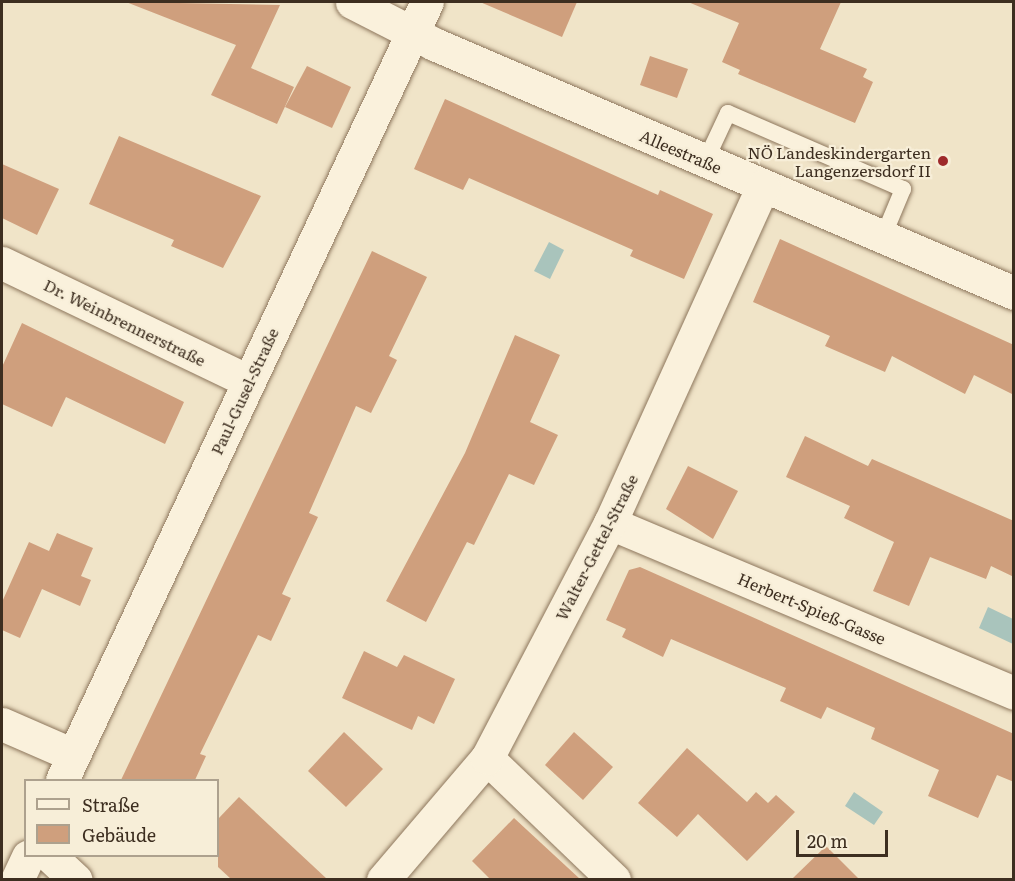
<!DOCTYPE html>
<meta charset="utf-8">
<style>
body{margin:0}
#map{position:relative;width:1015px;height:881px;overflow:hidden;background:#f0e4c8;font-family:Literata,serif}
div>[style]{position:absolute}
.water>*{inset:0;background:#a9c4bc}
.building>*{inset:0;background:#cf9f7d}
.roads{filter:drop-shadow(0 0 2px #8d765c) drop-shadow(0 0 2px #8d765c)}
.lane>*{height:16px;margin:-8px;padding:0 8px;transform-origin:8px;border-radius:8px;background:#faf1dc}
.street>*{height:33px;margin:-16.5px;padding:0 16.5px;transform-origin:16.5px;border-radius:16.5px;background:#faf1dc}
.dots>*{width:16px;height:16px;translate:-50% -50%;box-sizing:border-box;border:3px solid #f7eed8;border-radius:50%}
span{translate:-50% -50%;white-space:nowrap;text-align:center;line-height:1.15;-webkit-text-stroke:4.5px #f7eed8;paint-order:stroke}
.street-label{font-size:16px;color:#3d2e20}
.poi-label{font-size:16px;color:#3d2e20}
.right{translate:-100% -50%;text-align:right}
.frame{position:absolute;inset:0;border:3px solid #3d2e20;pointer-events:none}
.legend{position:absolute;left:24px;top:779px;width:195px;height:78px;box-sizing:border-box;background:#f7eed8;border:2px solid #ada18e;margin:0;padding:8px 10px;list-style:none;font-size:18px;color:#3d2e20}
.legend li{display:flex;align-items:center;gap:12px;height:30px}
.legend b{width:30px;border:2px solid #ada18e}
.scale{position:absolute;left:796px;top:830px;width:92px;height:27px;box-sizing:border-box;border:3px solid #3d2e20;border-top:0;padding-left:8px;font-size:18px;line-height:21px;white-space:nowrap;color:#3d2e20;-webkit-text-stroke:4px #f7eed8;paint-order:stroke}
</style>
<div id="map">
<div class="water">
<i style="clip-path:polygon(549px 242px,564px 250px,550px 279px,534px 271px)"></i>
<i style="clip-path:polygon(988px 607px,1013px 619px,1013px 644px,979px 628px)"></i>
<i style="clip-path:polygon(854px 792px,883px 812px,874px 825px,845px 806px)"></i>
</div>
<div class="building">
<i style="clip-path:polygon(126px 2px,280px 5px,251px 68px,294px 87px,277px 124px,211px 95px,236px 45px)"></i>
<i style="clip-path:polygon(480px 2px,577px 2px,562px 37px)"></i>
<i style="clip-path:polygon(688px 2px,841px 2px,820px 49px,867px 69px,863px 77px,873px 82px,855px 123px,738px 74px,740px 70px,722px 62px,739px 23px)"></i>
<i style="clip-path:polygon(650px 56px,688px 69px,677px 98px,640px 85px)"></i>
<i style="clip-path:polygon(307px 66px,351px 87px,332px 128px,285px 107px)"></i>
<i style="clip-path:polygon(445px 99px,658px 195px,660px 190px,713px 214px,684px 279px,630px 256px,633px 250px,469px 178px,463px 190px,414px 169px)"></i>
<i style="clip-path:polygon(119px 136px,261px 196px,223px 268px,171px 246px,174px 240px,89px 204px)"></i>
<i style="clip-path:polygon(2px 164px,59px 189px,37px 235px,2px 218px)"></i>
<i style="clip-path:polygon(780px 239px,1014px 345px,1014px 395px,974px 375px,965px 394px,892px 356px,885px 372px,825px 346px,830px 336px,753px 302px)"></i>
<i style="clip-path:polygon(372px 251px,427px 277px,389px 356px,397px 360px,371px 413px,356px 406px,309px 513px,318px 517px,282px 594px,291px 598px,271px 641px,258px 635px,200px 754px,206px 756px,195px 780px,121px 780px)"></i>
<i style="clip-path:polygon(22px 323px,184px 402px,165px 444px,66px 397px,52px 427px,2px 404px,2px 367px)"></i>
<i style="clip-path:polygon(515px 335px,560px 355px,530px 422px,558px 435px,534px 485px,509px 474px,474px 545px,467px 542px,426px 622px,386px 601px,465px 453px)"></i>
<i style="clip-path:polygon(805px 436px,868px 466px,872px 459px,1014px 521px,1014px 577px,991px 566px,986px 579px,930px 557px,909px 606px,873px 591px,894px 542px,844px 518px,850px 506px,786px 477px)"></i>
<i style="clip-path:polygon(688px 466px,738px 491px,713px 539px,666px 509px)"></i>
<i style="clip-path:polygon(57px 533px,93px 548px,81px 576px,91px 580px,80px 606px,42px 589px,20px 638px,2px 630px,2px 602px,29px 542px,49px 551px)"></i>
<i style="clip-path:polygon(640px 567px,1014px 734px,1014px 782px,997px 775px,978px 818px,928px 796px,939px 770px,871px 739px,875px 728px,827px 707px,821px 719px,780px 701px,786px 688px,671px 639px,663px 657px,622px 637px,626px 629px,606px 620px,629px 570px)"></i>
<i style="clip-path:polygon(364px 651px,397px 667px,404px 655px,455px 679px,434px 724px,418px 716px,412px 730px,342px 698px)"></i>
<i style="clip-path:polygon(344px 732px,383px 769px,346px 807px,308px 771px)"></i>
<i style="clip-path:polygon(574px 732px,613px 767px,583px 800px,545px 765px)"></i>
<i style="clip-path:polygon(687px 748px,747px 802px,756px 792px,768px 803px,776px 795px,795px 812px,747px 861px,698px 814px,677px 837px,638px 803px)"></i>
<i style="clip-path:polygon(239px 797px,327px 879px,231px 879px,218px 867px,218px 819px)"></i>
<i style="clip-path:polygon(514px 818px,580px 879px,490px 879px,472px 861px)"></i>
<i style="clip-path:polygon(826px 846px,859px 879px,792px 879px)"></i>
</div>
<div class="roads">
<div class="lane">
<i style="left:705px;top:162px;width:54px;rotate:-64.9deg"></i>
<i style="left:728px;top:113px;width:191px;rotate:23.5deg"></i>
<i style="left:903px;top:189px;width:52px;rotate:112.6deg"></i>
</div>
<div class="street">
<i style="left:352px;top:2px;width:92px;rotate:27.1deg"></i>
<i style="left:434px;top:44px;width:631px;rotate:23.23deg"></i>
<i style="left:2px;top:263px;width:273px;rotate:25.6deg"></i>
<i style="left:610px;top:523px;width:438px;rotate:22.8deg"></i>
<i style="left:2px;top:724px;width:77px;rotate:23.6deg"></i>
<i style="left:487px;top:758px;width:176px;rotate:43.8deg"></i>
<i style="left:62px;top:780px;width:859px;rotate:-64.87deg"></i>
<i style="left:50px;top:856px;width:35px;rotate:43deg"></i>
<i style="left:17px;top:880px;width:26px;rotate:-65deg"></i>
<i style="left:383px;top:880px;width:160px;rotate:-49.6deg"></i>
<i style="left:487px;top:758px;width:265px;rotate:-62.4deg"></i>
<i style="left:610px;top:523px;width:370px;rotate:-65.6deg"></i>
</div>
</div>
<div class="dots">
<i style="left:943px;top:161px;background:#9e2a2b"></i>
</div>
<div class="street-label">
<span style="left:681px;top:151px;rotate:23deg">Alleestraße</span>
<span style="left:125px;top:322px;rotate:26deg">Dr. Weinbrennerstraße</span>
<span style="left:244px;top:391px;rotate:-65deg">Paul-Gusel-Straße</span>
<span style="left:596px;top:547px;rotate:-63deg">Walter-Gettel-Straße</span>
<span style="left:812px;top:608px;rotate:23deg">Herbert-Spieß-Gasse</span>
</div>
<div class="poi-label">
<span class="right" style="left:931px;top:161px">NÖ Landeskindergarten<br>Langenzersdorf II</span>
</div>
<div class="frame"></div>
<ul class="legend">
<li><b style="height:8px;background:#faf1dc"></b>Straße</li>
<li><b style="height:16px;background:#cf9f7d"></b>Gebäude</li>
</ul>
<div class="scale">20 m</div>
</div>
